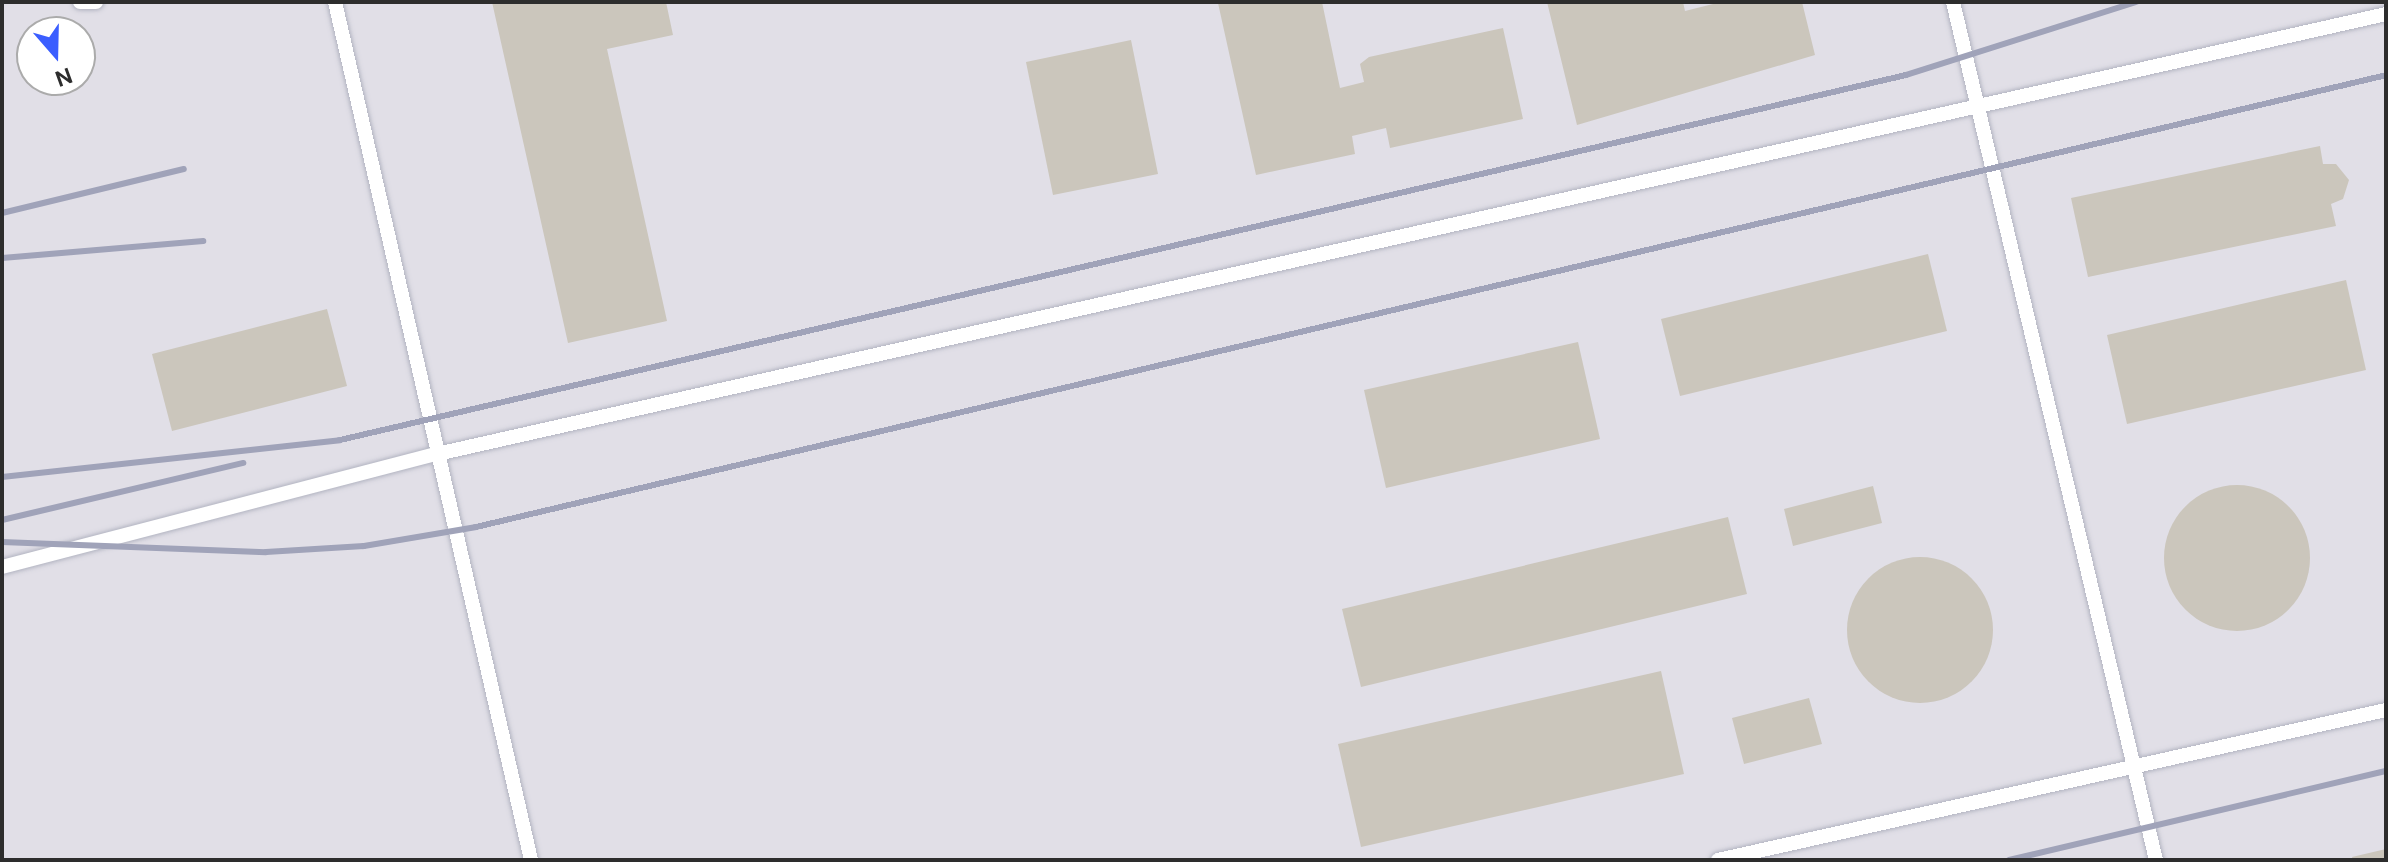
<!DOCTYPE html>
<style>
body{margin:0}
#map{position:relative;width:2388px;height:862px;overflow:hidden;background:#efe8de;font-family:"DM Sans",sans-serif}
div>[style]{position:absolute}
.industrial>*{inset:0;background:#e1dfe7}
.building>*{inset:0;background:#cbc6bc}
.round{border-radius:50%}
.roads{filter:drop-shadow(0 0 2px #b2b4c1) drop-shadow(0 0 2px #b2b4c1)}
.service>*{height:14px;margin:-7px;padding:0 7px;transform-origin:7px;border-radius:7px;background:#fff}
.rail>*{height:6px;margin:-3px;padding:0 3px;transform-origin:3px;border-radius:3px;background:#a0a3b9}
span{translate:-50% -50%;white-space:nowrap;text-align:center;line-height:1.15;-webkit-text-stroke:8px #fff;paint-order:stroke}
.frame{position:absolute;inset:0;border:4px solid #2d2d2d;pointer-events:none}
.north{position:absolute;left:16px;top:16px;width:80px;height:80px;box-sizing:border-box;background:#fff;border:2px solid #ababab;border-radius:50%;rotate:160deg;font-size:22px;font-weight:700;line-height:32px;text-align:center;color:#2d2d2d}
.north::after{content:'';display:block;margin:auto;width:28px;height:36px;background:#3b5eff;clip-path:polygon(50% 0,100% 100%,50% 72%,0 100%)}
</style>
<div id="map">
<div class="industrial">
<i style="clip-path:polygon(evenodd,2px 2px,2386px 2px,2386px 860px,2px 860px,2px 2px,32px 32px,80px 32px,80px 80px,32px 80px,32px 32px)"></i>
</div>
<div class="building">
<i style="clip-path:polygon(492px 2px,666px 2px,673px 35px,607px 49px,667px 321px,568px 343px)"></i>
<i style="clip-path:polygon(1322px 2px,1340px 88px,1364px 82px,1360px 64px,1369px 57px,1503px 28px,1523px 119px,1390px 148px,1386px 128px,1352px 136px,1355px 154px,1256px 175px,1218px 3px)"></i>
<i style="clip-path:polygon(1547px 2px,1683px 2px,1685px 11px,1721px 2px,1802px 2px,1815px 55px,1577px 125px)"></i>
<i style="clip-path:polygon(1131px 40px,1158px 174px,1053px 195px,1026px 62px)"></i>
<i style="clip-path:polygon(2320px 146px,2323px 164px,2336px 164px,2349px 180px,2343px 199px,2331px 204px,2336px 226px,2088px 277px,2071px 198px)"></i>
<i style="clip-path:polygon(1928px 254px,1947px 331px,1680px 396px,1661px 319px)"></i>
<i style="clip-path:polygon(2346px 280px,2366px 370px,2127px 424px,2107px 335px)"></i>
<i style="clip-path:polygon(327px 309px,347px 386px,172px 431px,152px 354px)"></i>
<i style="clip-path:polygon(1578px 342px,1600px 439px,1386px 488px,1364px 390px)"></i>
<i class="round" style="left:2164px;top:485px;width:146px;height:146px"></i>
<i style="clip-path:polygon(1873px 486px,1882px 523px,1793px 546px,1784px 509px)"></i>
<i style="clip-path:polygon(1728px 517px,1747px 594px,1361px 687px,1342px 609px)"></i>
<i class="round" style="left:1847px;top:557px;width:146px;height:146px"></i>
<i style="clip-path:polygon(1661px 671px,1684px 774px,1361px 847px,1338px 744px)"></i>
<i style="clip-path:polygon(1809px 698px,1822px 744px,1744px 764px,1732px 718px)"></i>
<i style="clip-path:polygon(2386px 849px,2386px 860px,2353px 860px,2352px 857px)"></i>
</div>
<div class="roads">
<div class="service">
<i style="left:80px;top:2px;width:16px"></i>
<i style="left:335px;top:2px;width:880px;rotate:77.13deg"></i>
<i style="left:1953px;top:2px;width:882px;rotate:76.69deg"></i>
<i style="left:2px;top:567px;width:449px;rotate:-14.6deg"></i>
<i style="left:437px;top:454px;width:1998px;rotate:-12.72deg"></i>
<i style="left:1718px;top:860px;width:685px;rotate:-12.66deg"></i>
</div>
</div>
<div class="rail">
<i style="left:2px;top:213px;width:187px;rotate:-13.6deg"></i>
<i style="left:2px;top:258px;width:202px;rotate:-4.8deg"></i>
<i style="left:2px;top:477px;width:340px;rotate:-6.2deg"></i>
<i style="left:340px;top:440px;width:1608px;rotate:-13.12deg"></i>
<i style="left:1906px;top:75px;width:241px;rotate:-17.6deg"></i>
<i style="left:2px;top:520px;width:248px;rotate:-13.3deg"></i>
<i style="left:2px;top:542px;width:264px;rotate:2.2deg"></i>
<i style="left:266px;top:552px;width:98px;rotate:-3.5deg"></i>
<i style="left:364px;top:546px;width:114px;rotate:-9.6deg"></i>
<i style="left:476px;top:527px;width:1963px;rotate:-13.31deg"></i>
<i style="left:2009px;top:860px;width:387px;rotate:-13.3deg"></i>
</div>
<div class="frame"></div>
<div class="north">N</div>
</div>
